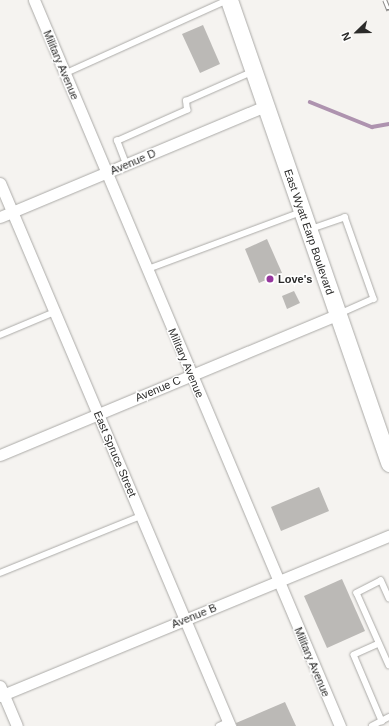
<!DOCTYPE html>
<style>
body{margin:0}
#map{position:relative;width:389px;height:726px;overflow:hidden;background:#f5f3f0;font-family:Arial,sans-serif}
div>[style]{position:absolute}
.stream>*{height:3.5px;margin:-1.75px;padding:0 1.75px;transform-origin:1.75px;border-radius:1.75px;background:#ae93af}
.building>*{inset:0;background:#bbb9b6}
.roads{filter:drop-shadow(0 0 1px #abaaa7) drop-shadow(0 0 1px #abaaa7)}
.service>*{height:5.5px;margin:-2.75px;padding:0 2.75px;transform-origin:2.75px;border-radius:2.75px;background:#fff}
.minor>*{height:11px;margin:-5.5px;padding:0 5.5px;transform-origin:5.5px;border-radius:5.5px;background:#fff}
.primary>*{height:17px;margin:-8.5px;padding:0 8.5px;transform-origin:8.5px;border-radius:8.5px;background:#fff}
.rail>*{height:4.5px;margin-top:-2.25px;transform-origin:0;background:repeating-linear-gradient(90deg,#fff 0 9px,#8b8a88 0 18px);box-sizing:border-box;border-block:1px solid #8b8a88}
.dots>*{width:11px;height:11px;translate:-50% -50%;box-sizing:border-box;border:2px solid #fff;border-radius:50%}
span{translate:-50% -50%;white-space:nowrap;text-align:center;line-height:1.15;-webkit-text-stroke:3px #fff;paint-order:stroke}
.street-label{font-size:11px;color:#2b2b2a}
.poi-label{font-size:11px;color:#2b2b2a;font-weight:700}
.left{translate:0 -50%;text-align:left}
.north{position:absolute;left:337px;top:12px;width:40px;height:40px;-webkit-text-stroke:3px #fff;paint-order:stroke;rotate:247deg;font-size:11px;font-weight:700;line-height:16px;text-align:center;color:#2b2b2a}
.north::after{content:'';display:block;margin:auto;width:14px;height:18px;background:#2b2b2a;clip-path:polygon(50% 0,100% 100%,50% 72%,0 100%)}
</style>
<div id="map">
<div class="stream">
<i style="left:310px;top:102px;width:67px;rotate:22deg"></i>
<i style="left:372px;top:127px;width:17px;rotate:-10deg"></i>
</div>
<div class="building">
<i style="clip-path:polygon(203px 25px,220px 64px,200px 73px,182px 34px)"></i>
<i style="clip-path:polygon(267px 239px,282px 273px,259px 283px,245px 249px)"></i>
<i style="clip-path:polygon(294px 291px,300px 303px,287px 309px,282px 296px)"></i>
<i style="clip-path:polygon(319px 487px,329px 511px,281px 531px,271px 507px)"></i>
<i style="clip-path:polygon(342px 579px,365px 631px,327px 648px,304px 596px)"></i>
<i style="clip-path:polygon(285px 702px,296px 726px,237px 726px,236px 723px)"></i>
</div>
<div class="roads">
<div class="service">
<i style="left:64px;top:74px;width:180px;rotate:-24.3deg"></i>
<i style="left:126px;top:164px;width:25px;rotate:-111deg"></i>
<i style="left:117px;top:141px;width:77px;rotate:-23.9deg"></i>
<i style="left:187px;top:110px;width:9px;rotate:-96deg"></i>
<i style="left:186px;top:101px;width:72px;rotate:-23.7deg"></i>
<i style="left:311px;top:229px;width:36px;rotate:-19deg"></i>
<i style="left:345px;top:217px;width:87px;rotate:70.5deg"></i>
<i style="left:374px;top:299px;width:37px;rotate:156deg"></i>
<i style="left:148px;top:269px;width:163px;rotate:-20.4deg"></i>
<i style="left:0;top:335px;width:60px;rotate:-22.7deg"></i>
<i style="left:0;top:573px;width:152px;rotate:-22deg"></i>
<i style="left:389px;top:599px;width:20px;rotate:-114deg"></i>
<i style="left:381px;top:581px;width:27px;rotate:153deg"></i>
<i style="left:357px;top:593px;width:79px;rotate:66deg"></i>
<i style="left:379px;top:644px;width:27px;rotate:156deg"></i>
<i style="left:354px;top:655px;width:72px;rotate:67deg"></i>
<i style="left:219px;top:726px;width:10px;rotate:-24deg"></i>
<i style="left:372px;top:726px;width:19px;rotate:-28deg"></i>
</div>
<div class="minor">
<i style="left:34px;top:0;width:788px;rotate:67.15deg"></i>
<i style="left:0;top:183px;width:590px;rotate:67.04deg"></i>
<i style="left:0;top:217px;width:288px;rotate:-22.7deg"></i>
<i style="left:0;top:455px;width:366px;rotate:-22.6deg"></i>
<i style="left:0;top:686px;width:43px;rotate:67deg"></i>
<i style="left:0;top:696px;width:421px;rotate:-22.4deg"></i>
</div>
<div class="primary">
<i style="left:229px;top:0;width:490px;rotate:70.9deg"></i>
</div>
</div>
<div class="rail">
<i style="left:385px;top:0;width:11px;rotate:68deg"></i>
</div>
<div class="dots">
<i style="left:270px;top:279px;background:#96369e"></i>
</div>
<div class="street-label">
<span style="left:61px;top:65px;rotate:67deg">Military Avenue</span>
<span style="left:133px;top:162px;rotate:-23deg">Avenue D</span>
<span style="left:309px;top:232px;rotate:71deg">East Wyatt Earp Boulevard</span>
<span style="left:186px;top:363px;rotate:67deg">Military Avenue</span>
<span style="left:158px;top:389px;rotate:-23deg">Avenue C</span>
<span style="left:115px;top:454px;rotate:67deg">East Spruce Street</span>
<span style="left:194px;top:616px;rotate:-22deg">Avenue B</span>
<span style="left:312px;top:662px;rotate:67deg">Military Avenue</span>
</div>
<div class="poi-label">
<span class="left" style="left:278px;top:279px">Love's</span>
</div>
<div class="north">N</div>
</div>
